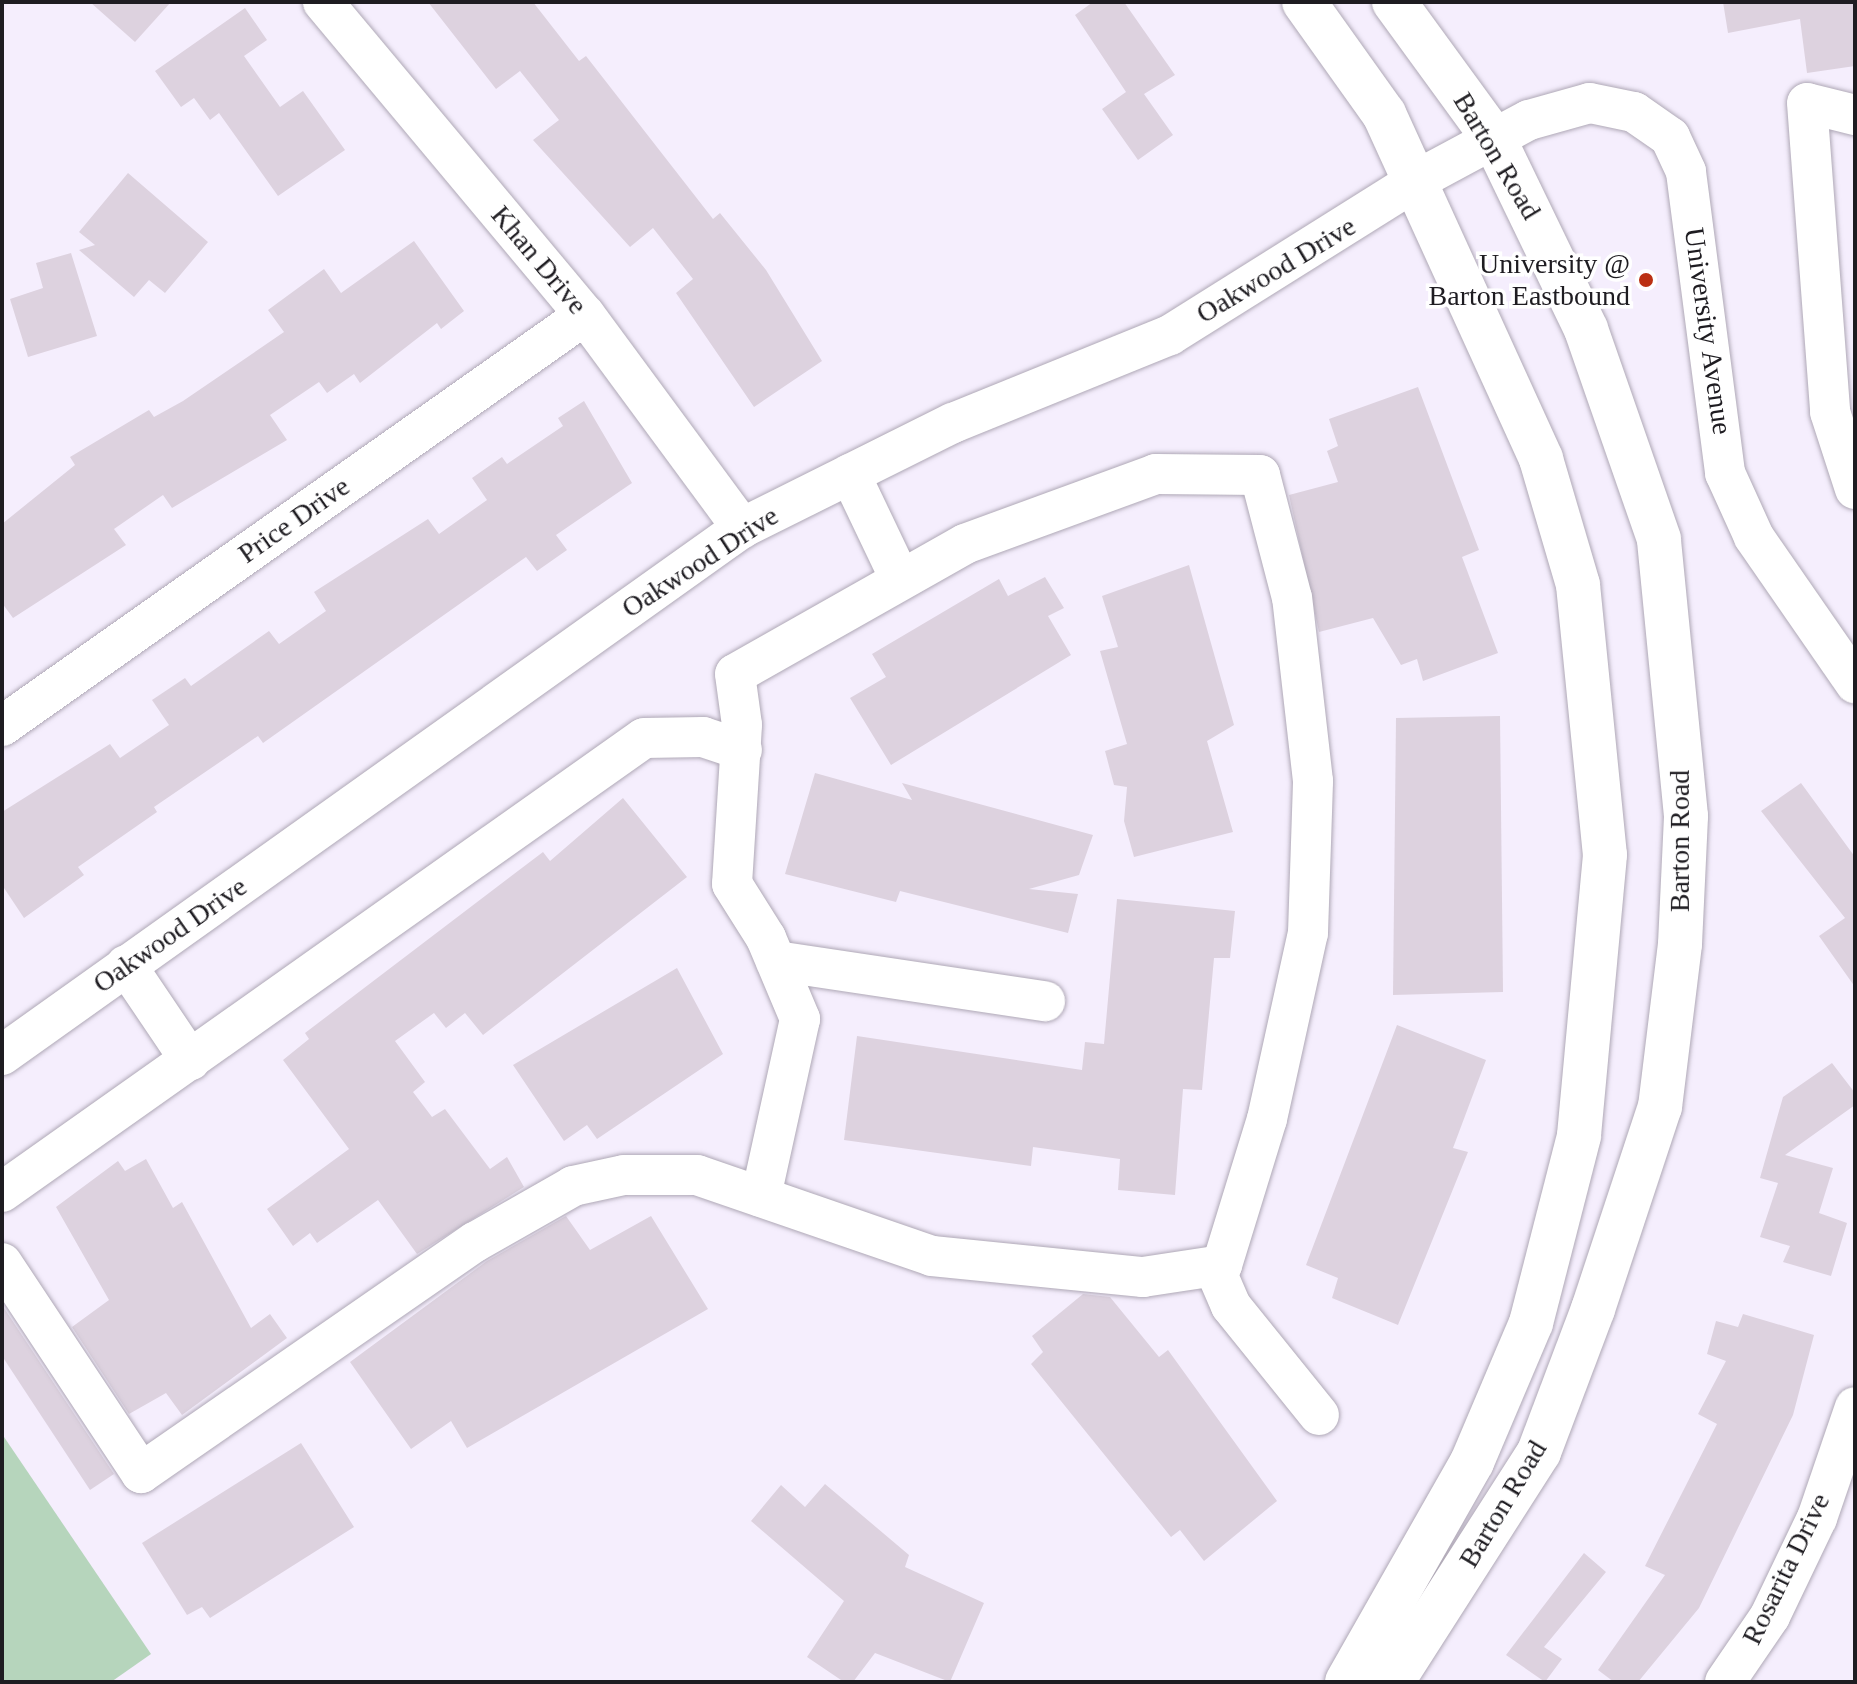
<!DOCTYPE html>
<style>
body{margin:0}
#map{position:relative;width:1857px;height:1684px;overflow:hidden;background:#f5eefd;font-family:Georgia,serif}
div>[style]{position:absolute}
.green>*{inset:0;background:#b6d5bc}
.building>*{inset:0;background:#ddd2df}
.roads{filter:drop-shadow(0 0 2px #afa8b6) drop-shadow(0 0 2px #afa8b6)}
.minor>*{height:40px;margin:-20px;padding:0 20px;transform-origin:20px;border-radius:20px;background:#fff}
.major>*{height:44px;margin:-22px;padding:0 22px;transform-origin:22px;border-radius:22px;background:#fff}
.dots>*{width:22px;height:22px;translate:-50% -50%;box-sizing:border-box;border:4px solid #fff;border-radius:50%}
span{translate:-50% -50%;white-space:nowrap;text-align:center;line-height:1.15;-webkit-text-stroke:7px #fff;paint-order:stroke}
.street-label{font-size:28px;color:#1e1c21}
.poi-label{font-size:28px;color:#1e1c21}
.right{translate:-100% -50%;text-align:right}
.frame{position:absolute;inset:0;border:4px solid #1e1c21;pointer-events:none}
</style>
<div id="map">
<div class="green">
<i style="clip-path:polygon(2px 1434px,151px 1654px,111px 1682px,2px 1682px)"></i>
</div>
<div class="building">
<i style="clip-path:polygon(90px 2px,171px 2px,135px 42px)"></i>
<i style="clip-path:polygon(428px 2px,533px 2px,579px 61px,586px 56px,713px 219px,720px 213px,766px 270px,822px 361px,754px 407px,676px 293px,693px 279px,653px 228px,630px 247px,533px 140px,559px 120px,520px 71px,496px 89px)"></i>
<i style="clip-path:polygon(1093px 2px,1124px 2px,1175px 75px,1144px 94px,1173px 135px,1138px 160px,1102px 109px,1126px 92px,1075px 15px)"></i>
<i style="clip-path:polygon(1723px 2px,1855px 2px,1855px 66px,1807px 73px,1800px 19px,1728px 33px)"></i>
<i style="clip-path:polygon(245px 8px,267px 40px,244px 56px,280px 107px,303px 91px,345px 150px,278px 196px,219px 113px,210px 120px,194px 98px,181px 107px,155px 71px)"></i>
<i style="clip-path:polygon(128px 173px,208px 242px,165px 293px,149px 280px,134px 297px,79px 250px,95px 245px,79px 232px)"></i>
<i style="clip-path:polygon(414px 241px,464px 311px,441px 329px,437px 323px,360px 383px,354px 374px,327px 393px,319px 382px,270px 415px,287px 440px,172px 508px,163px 495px,114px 529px,126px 545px,13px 618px,2px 603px,2px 524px,75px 465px,70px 457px,149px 410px,154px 417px,183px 401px,284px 332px,268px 310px,324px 269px,341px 293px)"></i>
<i style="clip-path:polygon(71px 253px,97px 336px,28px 357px,10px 299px,43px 288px,36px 263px)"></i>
<i style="clip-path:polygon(1418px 387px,1479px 550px,1462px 557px,1498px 653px,1423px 681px,1417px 659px,1401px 665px,1373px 618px,1319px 632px,1289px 495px,1338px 482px,1327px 451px,1338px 446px,1329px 419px)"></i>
<i style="clip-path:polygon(584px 401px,632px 483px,556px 535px,567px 550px,537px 571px,526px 557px,263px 743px,258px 736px,154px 807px,157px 812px,78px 867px,84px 875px,24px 918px,2px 885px,2px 812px,110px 744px,120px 758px,169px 725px,152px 700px,185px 678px,191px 686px,269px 631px,279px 644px,326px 611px,314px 592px,428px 519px,439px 534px,487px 500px,472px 478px,502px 457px,507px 464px,563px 426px,558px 418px)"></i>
<i style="clip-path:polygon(1189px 565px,1234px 725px,1207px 741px,1233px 832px,1134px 857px,1124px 821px,1127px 787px,1114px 785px,1105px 751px,1127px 744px,1100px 651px,1118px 647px,1102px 596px)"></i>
<i style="clip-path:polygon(1045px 577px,1064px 608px,1048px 616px,1071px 655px,891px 765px,850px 698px,886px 677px,872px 654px,999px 579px,1008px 596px)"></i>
<i style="clip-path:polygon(1500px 716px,1503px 992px,1393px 995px,1396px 718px)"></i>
<i style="clip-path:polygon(815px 773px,912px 800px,902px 783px,1093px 835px,1079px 875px,1029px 889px,1078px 894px,1068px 933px,900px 891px,896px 902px,785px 874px)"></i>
<i style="clip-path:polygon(1801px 783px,1855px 857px,1855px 987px,1819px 936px,1845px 918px,1761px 811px)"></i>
<i style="clip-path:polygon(623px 798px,687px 877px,483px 1035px,465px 1013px,446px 1028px,434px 1013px,395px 1041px,425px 1082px,413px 1092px,432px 1117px,445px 1109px,490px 1169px,507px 1157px,524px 1187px,417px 1254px,378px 1200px,317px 1243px,310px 1233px,293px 1246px,267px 1209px,349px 1149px,283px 1060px,309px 1039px,305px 1033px,543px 852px,550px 861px)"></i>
<i style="clip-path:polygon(1117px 899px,1235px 911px,1230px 958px,1214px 958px,1202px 1090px,1183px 1089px,1175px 1195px,1118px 1190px,1120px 1159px,1033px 1147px,1031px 1166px,844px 1140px,857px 1036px,1082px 1070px,1085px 1042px,1104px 1044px)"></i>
<i style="clip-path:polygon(677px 968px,723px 1054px,597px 1139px,587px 1125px,564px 1141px,513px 1065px)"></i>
<i style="clip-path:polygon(1397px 1025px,1486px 1060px,1453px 1148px,1468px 1152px,1398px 1325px,1332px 1298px,1338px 1278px,1306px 1265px)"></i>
<i style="clip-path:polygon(1832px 1063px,1855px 1093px,1855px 1105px,1785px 1155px,1833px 1168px,1819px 1213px,1847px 1223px,1831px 1276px,1783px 1262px,1790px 1246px,1760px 1237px,1778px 1183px,1760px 1178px,1783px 1097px)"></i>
<i style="clip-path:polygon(146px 1159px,173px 1208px,182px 1202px,251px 1328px,270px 1314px,287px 1338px,182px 1415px,166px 1393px,129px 1414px,72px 1327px,109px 1300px,56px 1207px,118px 1161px,125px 1171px)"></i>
<i style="clip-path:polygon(566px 1216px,590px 1250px,651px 1216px,708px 1309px,467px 1448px,451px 1421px,411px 1449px,350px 1362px,487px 1261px)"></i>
<i style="clip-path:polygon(1083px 1294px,1110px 1297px,1159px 1357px,1168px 1350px,1277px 1501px,1204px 1561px,1180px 1530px,1171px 1537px,1031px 1364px,1043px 1352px,1032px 1336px)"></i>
<i style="clip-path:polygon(2px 1305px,114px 1474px,90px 1490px,2px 1356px)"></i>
<i style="clip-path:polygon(1743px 1314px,1814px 1335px,1793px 1415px,1699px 1608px,1638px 1682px,1614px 1682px,1598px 1670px,1665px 1575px,1645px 1566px,1717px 1424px,1698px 1414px,1726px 1361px,1707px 1354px,1716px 1321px,1738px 1327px)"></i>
<i style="clip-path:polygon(301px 1443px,354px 1527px,210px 1618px,202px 1607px,187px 1615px,142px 1543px)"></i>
<i style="clip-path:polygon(825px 1484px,909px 1555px,905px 1567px,984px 1603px,950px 1682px,875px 1653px,853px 1682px,844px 1682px,807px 1657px,844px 1601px,751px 1521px,781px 1485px,805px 1507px)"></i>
<i style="clip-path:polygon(1584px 1553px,1606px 1572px,1544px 1647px,1562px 1659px,1545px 1682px,1506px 1655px)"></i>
</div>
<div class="roads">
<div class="minor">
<i style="left:323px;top:2px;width:408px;rotate:50.1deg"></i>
<i style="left:585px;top:315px;width:265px;rotate:53.6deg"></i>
<i style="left:1855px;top:115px;width:49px;rotate:-166deg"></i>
<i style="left:1807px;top:103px;width:310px;rotate:85.7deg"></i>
<i style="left:1830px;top:412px;width:81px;rotate:72deg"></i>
<i style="left:850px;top:474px;width:116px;rotate:64.5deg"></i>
<i style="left:2px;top:726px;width:713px;rotate:-35.18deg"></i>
<i style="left:776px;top:961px;width:272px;rotate:8.5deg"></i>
<i style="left:126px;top:965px;width:115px;rotate:56deg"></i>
<i style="left:2px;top:1055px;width:908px;rotate:-35.46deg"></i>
<i style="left:742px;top:528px;width:236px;rotate:-26.5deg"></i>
<i style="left:953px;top:423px;width:234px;rotate:-22.1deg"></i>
<i style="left:1170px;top:335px;width:292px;rotate:-32.1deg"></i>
<i style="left:1417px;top:180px;width:127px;rotate:-28.2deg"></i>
<i style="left:1529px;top:120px;width:63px;rotate:-15.6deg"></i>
<i style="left:1590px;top:103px;width:45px;rotate:11.6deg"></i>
<i style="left:1634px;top:112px;width:44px;rotate:34.8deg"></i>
<i style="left:1670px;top:137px;width:38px;rotate:65deg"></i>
<i style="left:1686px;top:172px;width:304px;rotate:82.6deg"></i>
<i style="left:1725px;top:473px;width:70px;rotate:65.6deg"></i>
<i style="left:1754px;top:537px;width:178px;rotate:55.3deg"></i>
<i style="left:2px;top:1192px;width:786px;rotate:-35.27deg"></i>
<i style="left:644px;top:738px;width:59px;rotate:-1deg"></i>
<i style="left:703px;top:737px;width:41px;rotate:18.4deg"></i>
<i style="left:2px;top:1263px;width:252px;rotate:56.5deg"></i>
<i style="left:141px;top:1473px;width:406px;rotate:-34.7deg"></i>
<i style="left:475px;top:1242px;width:113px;rotate:-29.7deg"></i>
<i style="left:573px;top:1186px;width:52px;rotate:-12.2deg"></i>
<i style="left:624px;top:1175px;width:73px"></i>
<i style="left:697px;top:1175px;width:249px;rotate:19deg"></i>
<i style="left:932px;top:1256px;width:212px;rotate:5.7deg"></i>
<i style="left:1143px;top:1277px;width:80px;rotate:-8.6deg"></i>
<i style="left:1222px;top:1265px;width:153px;rotate:-72.9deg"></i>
<i style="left:1267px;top:1119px;width:190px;rotate:-77.6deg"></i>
<i style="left:1308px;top:933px;width:152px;rotate:-88.1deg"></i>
<i style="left:1313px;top:781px;width:184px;rotate:-96.5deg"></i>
<i style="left:1292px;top:598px;width:127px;rotate:-104.6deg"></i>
<i style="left:1260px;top:475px;width:104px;rotate:-179.4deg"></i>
<i style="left:1156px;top:474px;width:203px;rotate:159.9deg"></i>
<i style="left:965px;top:544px;width:264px;rotate:150.5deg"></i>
<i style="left:735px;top:674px;width:51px;rotate:82.2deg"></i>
<i style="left:742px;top:725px;width:159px;rotate:93.6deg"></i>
<i style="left:732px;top:884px;width:64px;rotate:57.8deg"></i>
<i style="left:766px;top:938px;width:88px;rotate:67.2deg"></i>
<i style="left:800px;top:1019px;width:182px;rotate:102.4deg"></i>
<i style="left:1215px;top:1269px;width:40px;rotate:66.6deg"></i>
<i style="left:1231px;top:1306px;width:140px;rotate:51.1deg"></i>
<i style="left:1725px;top:1682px;width:80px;rotate:-55.7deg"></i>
<i style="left:1770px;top:1616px;width:109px;rotate:-64.4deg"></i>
<i style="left:1817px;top:1518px;width:117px;rotate:-71.1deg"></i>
</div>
<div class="major">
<i style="left:1304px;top:2px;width:138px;rotate:54.5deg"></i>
<i style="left:1384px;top:114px;width:379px;rotate:65.5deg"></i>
<i style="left:1541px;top:459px;width:131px;rotate:73.6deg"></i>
<i style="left:1578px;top:585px;width:271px;rotate:84.3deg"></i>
<i style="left:1605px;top:855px;width:282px;rotate:95.3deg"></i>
<i style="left:1579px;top:1136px;width:193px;rotate:104.4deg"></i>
<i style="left:1531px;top:1323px;width:151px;rotate:113deg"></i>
<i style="left:1472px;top:1462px;width:253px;rotate:119.6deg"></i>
<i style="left:1392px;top:1682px;width:273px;rotate:-57.4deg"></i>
<i style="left:1539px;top:1452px;width:153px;rotate:-69.3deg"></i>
<i style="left:1593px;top:1309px;width:213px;rotate:-71.7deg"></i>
<i style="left:1660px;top:1107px;width:164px;rotate:-83deg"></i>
<i style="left:1680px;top:944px;width:128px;rotate:-87.3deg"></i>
<i style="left:1686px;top:816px;width:278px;rotate:-95.6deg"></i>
<i style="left:1659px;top:539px;width:222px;rotate:-109.2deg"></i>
<i style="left:1586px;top:329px;width:211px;rotate:-115.8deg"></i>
<i style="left:1494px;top:139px;width:170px;rotate:-126.1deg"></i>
</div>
</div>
<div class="dots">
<i style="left:1646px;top:280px;background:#bb3013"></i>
</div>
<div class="street-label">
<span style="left:1497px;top:156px;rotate:59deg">Barton Road</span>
<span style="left:539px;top:260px;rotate:50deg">Khan Drive</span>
<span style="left:1276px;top:270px;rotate:-31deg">Oakwood Drive</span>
<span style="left:1708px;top:331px;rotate:82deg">University Avenue</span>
<span style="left:294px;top:520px;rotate:-35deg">Price Drive</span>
<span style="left:700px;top:562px;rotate:-33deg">Oakwood Drive</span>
<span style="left:1680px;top:841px;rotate:-90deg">Barton Road</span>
<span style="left:170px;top:935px;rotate:-35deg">Oakwood Drive</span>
<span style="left:1503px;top:1504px;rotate:-59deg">Barton Road</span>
<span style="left:1786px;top:1569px;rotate:-64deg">Rosarita Drive</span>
</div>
<div class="poi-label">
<span class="right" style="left:1630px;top:280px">University @<br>Barton Eastbound</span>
</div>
<div class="frame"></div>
</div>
